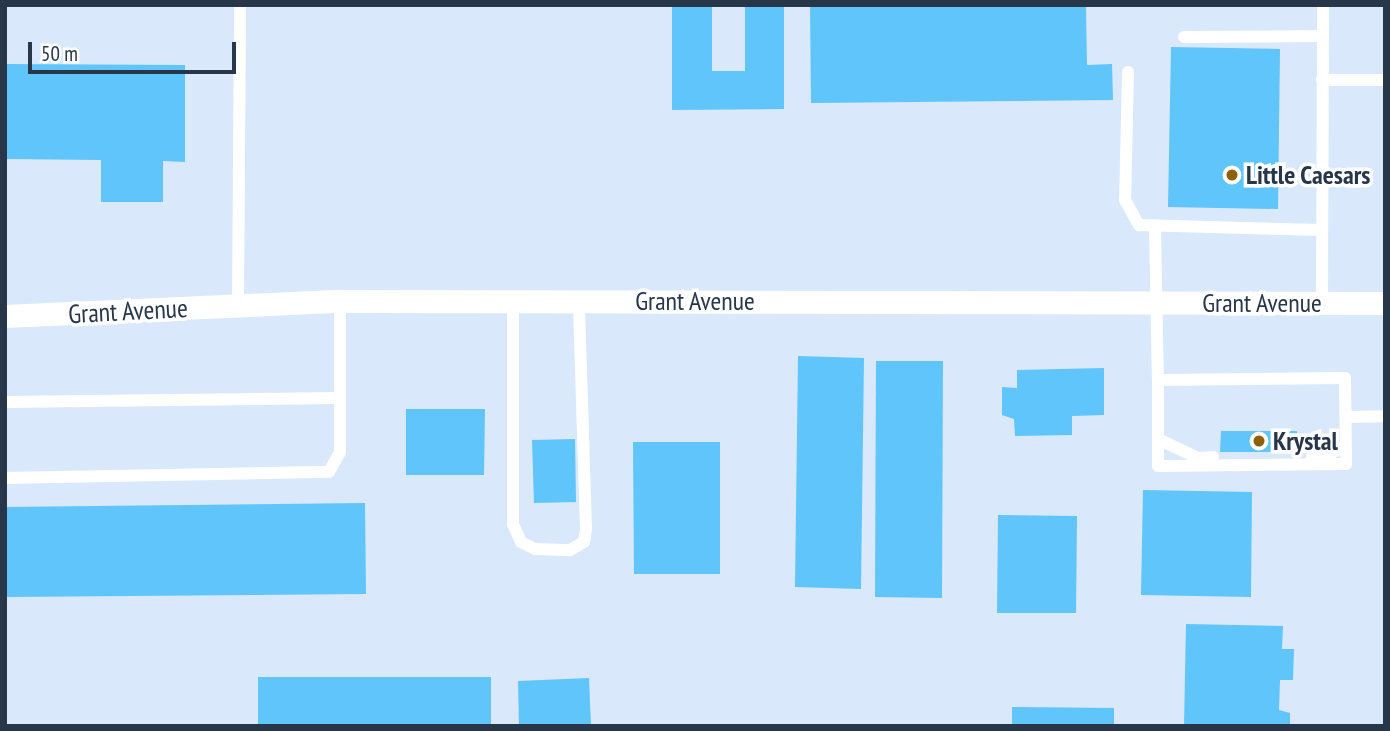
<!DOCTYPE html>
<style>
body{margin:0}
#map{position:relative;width:1390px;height:731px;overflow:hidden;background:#d9e8fb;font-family:"PT Sans Narrow",sans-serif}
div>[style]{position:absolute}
.building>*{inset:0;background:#5fc5fb}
.lane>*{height:12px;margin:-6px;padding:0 6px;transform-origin:6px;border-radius:6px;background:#fff}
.street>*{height:23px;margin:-11.5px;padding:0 11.5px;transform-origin:11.5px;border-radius:11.5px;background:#fff}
.dots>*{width:19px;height:19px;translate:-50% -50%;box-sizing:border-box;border:4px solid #fff;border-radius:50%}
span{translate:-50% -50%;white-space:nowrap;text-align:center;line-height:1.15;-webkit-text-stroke:7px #fff;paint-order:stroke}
.poi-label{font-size:26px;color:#273648;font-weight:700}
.left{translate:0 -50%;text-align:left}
.street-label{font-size:26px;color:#273648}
.frame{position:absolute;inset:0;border:7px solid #273648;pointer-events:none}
.scale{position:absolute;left:28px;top:42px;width:208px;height:32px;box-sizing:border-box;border:4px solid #273648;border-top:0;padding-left:9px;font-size:21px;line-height:24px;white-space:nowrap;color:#273648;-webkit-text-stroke:5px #fff;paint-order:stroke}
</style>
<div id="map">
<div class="building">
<i style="clip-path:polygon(672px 5px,712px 5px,712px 71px,745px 71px,745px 5px,784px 5px,784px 109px,672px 110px)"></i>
<i style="clip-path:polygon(810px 5px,1086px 7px,1087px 65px,1112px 64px,1113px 100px,811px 103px)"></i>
<i style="clip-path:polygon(1171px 47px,1280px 49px,1278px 209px,1168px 207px)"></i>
<i style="clip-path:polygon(5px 64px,185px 65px,185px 162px,163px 161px,163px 202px,101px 202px,101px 160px,5px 159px)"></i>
<i style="clip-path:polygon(798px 356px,864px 358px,861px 589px,795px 587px)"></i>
<i style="clip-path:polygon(876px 361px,943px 361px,942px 598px,875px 597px)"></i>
<i style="clip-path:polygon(1104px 368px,1104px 415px,1072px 416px,1072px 435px,1015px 436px,1014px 419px,1002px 415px,1002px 387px,1017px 388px,1017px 370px)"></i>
<i style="clip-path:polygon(406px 409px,485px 409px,484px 475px,406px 475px)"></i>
<i style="clip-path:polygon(1221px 431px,1297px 431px,1297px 452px,1220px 452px)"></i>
<i style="clip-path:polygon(575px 439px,576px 502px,534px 503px,532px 440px)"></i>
<i style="clip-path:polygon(633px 442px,720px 442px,720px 574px,634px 574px)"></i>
<i style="clip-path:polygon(1143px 490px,1252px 492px,1251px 597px,1141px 595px)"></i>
<i style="clip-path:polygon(365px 503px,366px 594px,5px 597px,5px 507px)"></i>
<i style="clip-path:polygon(998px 515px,1077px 516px,1076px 613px,997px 613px)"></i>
<i style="clip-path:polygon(1186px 624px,1283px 626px,1282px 649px,1294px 649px,1293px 680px,1280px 680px,1279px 710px,1290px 713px,1290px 726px,1184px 726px)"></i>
<i style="clip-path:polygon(258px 677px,491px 677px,491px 726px,258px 726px)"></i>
<i style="clip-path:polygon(589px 678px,591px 726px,519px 726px,518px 681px)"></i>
<i style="clip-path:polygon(1012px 707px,1114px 708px,1114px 726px,1012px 726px)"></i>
</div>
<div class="lane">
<i style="left:1184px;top:37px;width:139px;rotate:-0.4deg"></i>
<i style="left:1128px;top:72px;width:128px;rotate:91.3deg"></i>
<i style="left:1125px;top:200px;width:29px;rotate:61deg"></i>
<i style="left:1139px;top:225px;width:183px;rotate:1.6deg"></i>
<i style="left:1322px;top:80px;width:63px"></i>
<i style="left:1155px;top:229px;width:151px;rotate:88.9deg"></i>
<i style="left:513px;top:301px;width:223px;rotate:90deg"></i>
<i style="left:513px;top:524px;width:20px;rotate:66deg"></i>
<i style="left:521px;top:542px;width:16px;rotate:27deg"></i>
<i style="left:535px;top:549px;width:35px;rotate:2deg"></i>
<i style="left:570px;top:550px;width:16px;rotate:-30deg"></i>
<i style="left:584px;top:542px;width:13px;rotate:-81deg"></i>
<i style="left:586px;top:529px;width:228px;rotate:-91.8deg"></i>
<i style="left:1322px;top:303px;width:298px;rotate:-89.8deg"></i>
<i style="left:238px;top:305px;width:300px;rotate:-89.6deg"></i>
<i style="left:1345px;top:378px;width:86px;rotate:89.3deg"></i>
<i style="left:1346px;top:464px;width:188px;rotate:179.4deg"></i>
<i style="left:1158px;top:466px;width:86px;rotate:-90deg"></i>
<i style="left:1158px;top:380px;width:187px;rotate:-0.6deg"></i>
<i style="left:5px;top:402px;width:335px;rotate:-0.7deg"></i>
<i style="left:1346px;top:417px;width:39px;rotate:-1deg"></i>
<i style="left:1158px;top:439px;width:44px;rotate:25.4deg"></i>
<i style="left:1198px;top:458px;width:15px;rotate:-4deg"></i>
<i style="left:1312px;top:457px;width:13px"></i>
<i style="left:1325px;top:457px;width:24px;rotate:-30deg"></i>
<i style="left:5px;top:478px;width:324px;rotate:-1.1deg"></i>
<i style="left:329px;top:472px;width:23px;rotate:-61deg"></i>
<i style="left:340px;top:452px;width:151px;rotate:-90deg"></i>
</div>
<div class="street">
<i style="left:5px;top:316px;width:335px;rotate:-2.6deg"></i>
<i style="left:340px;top:301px;width:1045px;rotate:0.11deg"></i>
</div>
<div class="dots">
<i style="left:1232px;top:175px;background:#8f600a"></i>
<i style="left:1259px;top:441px;background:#8f600a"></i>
</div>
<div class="poi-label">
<span class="left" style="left:1246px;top:175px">Little Caesars</span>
<span class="left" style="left:1273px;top:441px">Krystal</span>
</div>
<div class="street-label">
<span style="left:695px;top:301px">Grant Avenue</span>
<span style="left:1262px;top:303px">Grant Avenue</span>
<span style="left:128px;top:311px;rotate:-3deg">Grant Avenue</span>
</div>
<div class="frame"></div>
<div class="scale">50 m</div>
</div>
